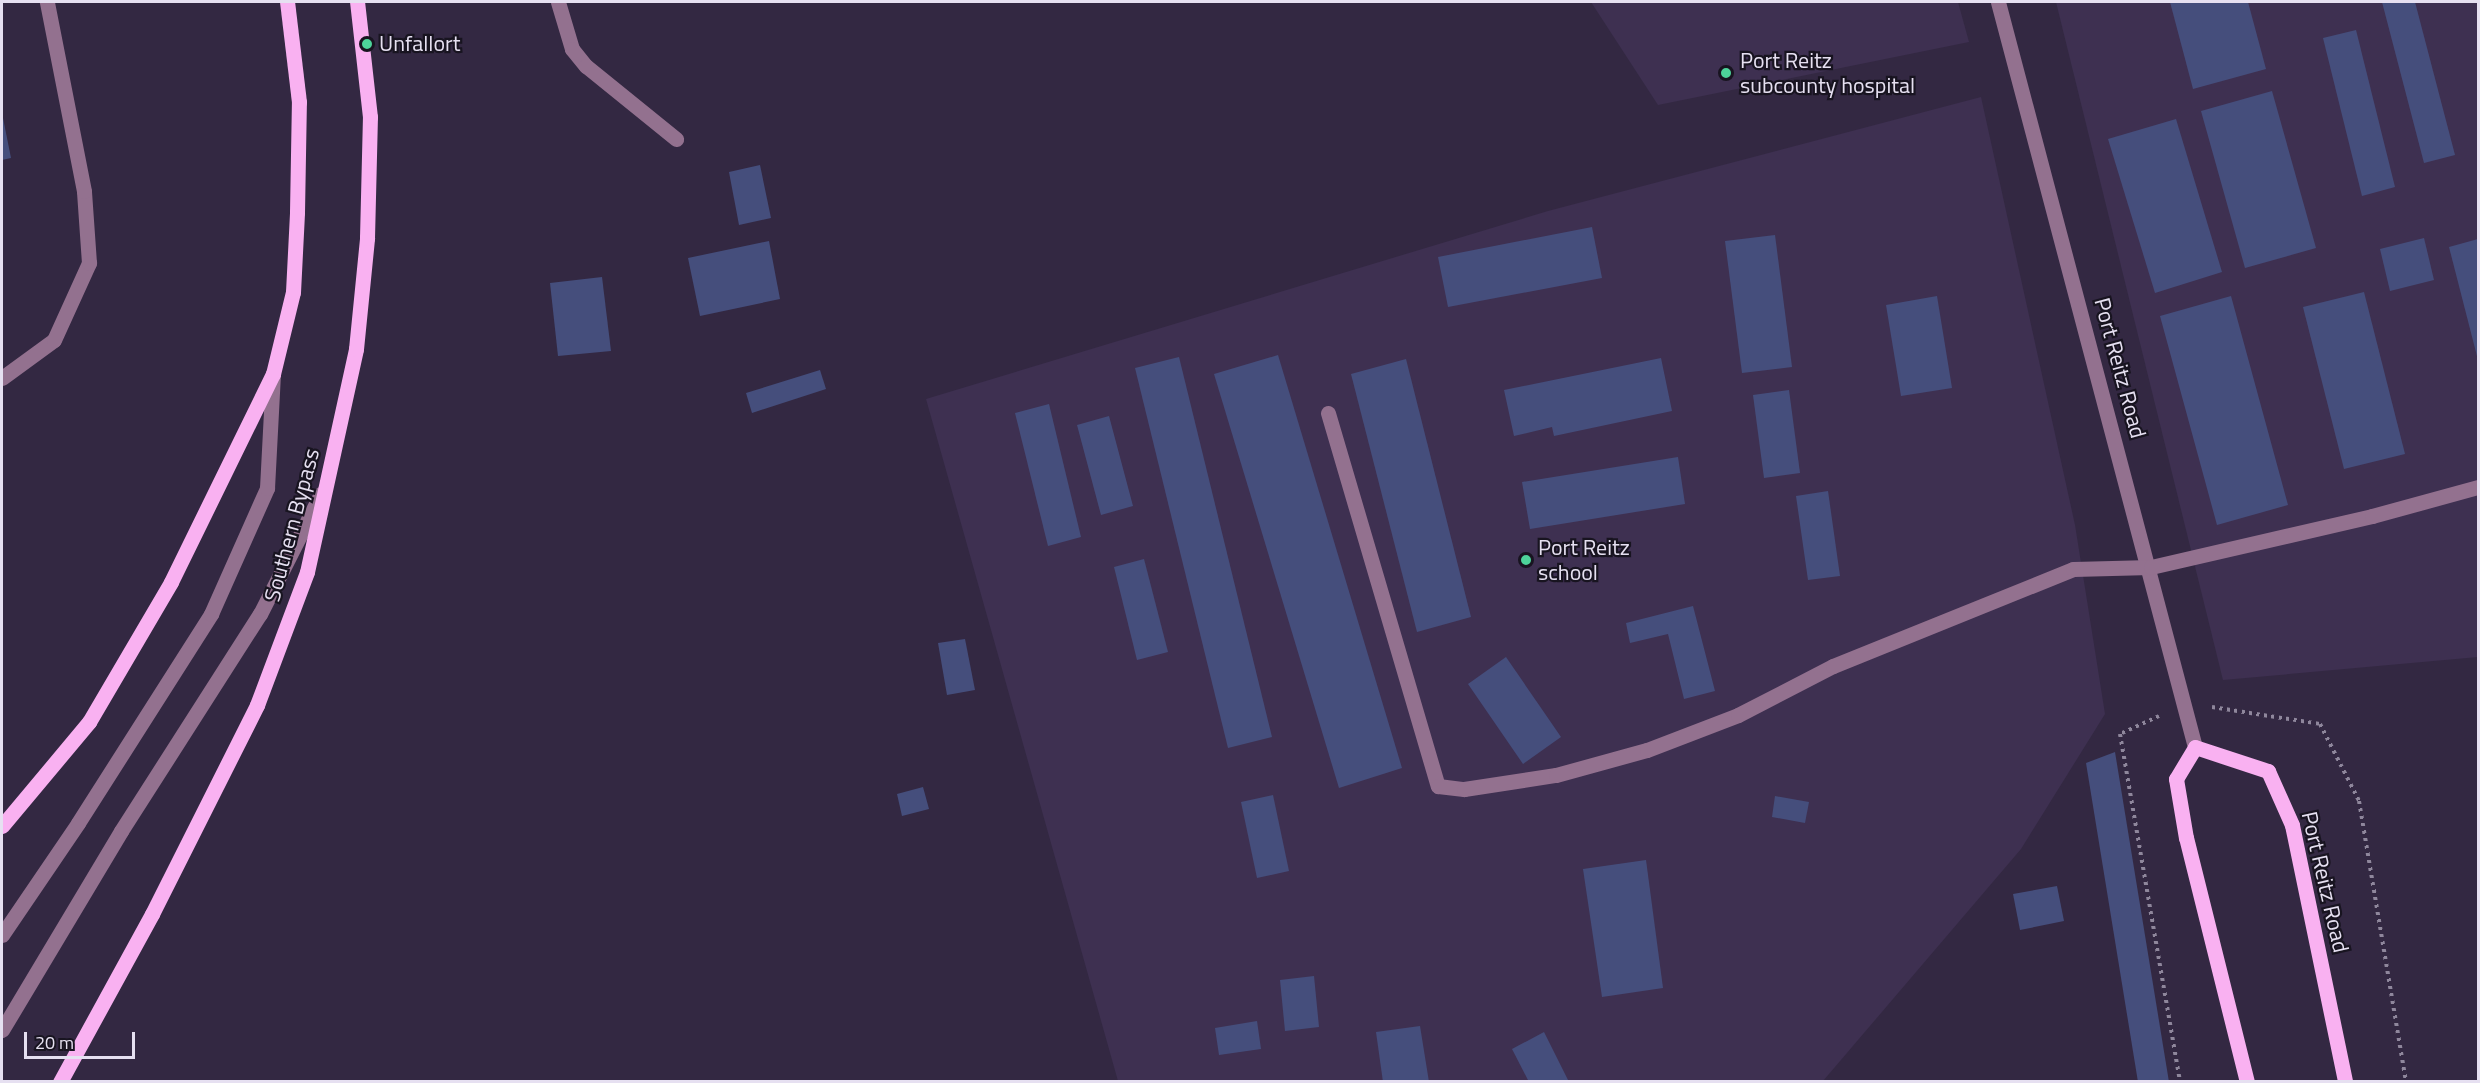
<!DOCTYPE html>
<style>
body{margin:0}
#map{position:relative;width:2480px;height:1083px;overflow:hidden;background:#332842;font-family:"Titillium Web",sans-serif}
div>[style]{position:absolute}
.built>*{inset:0;background:#3e3051}
.building>*{inset:0;background:#454e7c}
.path>*{height:4px;margin-top:-2px;transform-origin:0;background:repeating-linear-gradient(90deg,#8f879c 0 3px,transparent 0 7.5px)}
.minor>*{height:15px;margin:-7.5px;padding:0 7.5px;transform-origin:7.5px;border-radius:7.5px;background:#93718f}
.major>*{height:15px;margin:-7.5px;padding:0 7.5px;transform-origin:7.5px;border-radius:7.5px;background:#f9b1f1}
.dots>*{width:16px;height:16px;translate:-50% -50%;box-sizing:border-box;border:3px solid #181420;border-radius:50%}
span{translate:-50% -50%;white-space:nowrap;text-align:center;line-height:1.15;-webkit-text-stroke:4.5px #181420;paint-order:stroke}
.poi-label{font-size:22px;color:#e6e0f1}
.left{translate:0 -50%;text-align:left}
.street-label{font-size:22px;color:#e6e0f1}
.frame{position:absolute;inset:0;border:3px solid #e6e0f1;pointer-events:none}
.scale{position:absolute;left:24px;top:1032px;width:111px;height:27px;box-sizing:border-box;border:3px solid #e6e0f1;border-top:0;padding-left:8px;font-size:18px;line-height:21px;white-space:nowrap;color:#e6e0f1;-webkit-text-stroke:4px #181420;paint-order:stroke}
</style>
<div id="map">
<div class="built">
<i style="clip-path:polygon(1591px 2px,1958px 2px,1969px 42px,1658px 105px)"></i>
<i style="clip-path:polygon(2056px 2px,2478px 2px,2478px 657px,2223px 680px)"></i>
<i style="clip-path:polygon(1981px 97px,2075px 525px,2105px 714px,2021px 849px,1823px 1081px,1118px 1081px,926px 399px,1548px 211px)"></i>
</div>
<div class="building">
<i style="clip-path:polygon(2170px 2px,2248px 2px,2266px 69px,2193px 89px)"></i>
<i style="clip-path:polygon(2382px 2px,2415px 2px,2455px 155px,2424px 163px)"></i>
<i style="clip-path:polygon(2356px 30px,2395px 187px,2362px 196px,2323px 38px)"></i>
<i style="clip-path:polygon(2272px 91px,2316px 248px,2245px 268px,2201px 111px)"></i>
<i style="clip-path:polygon(2px 113px,11px 158px,2px 160px)"></i>
<i style="clip-path:polygon(2176px 119px,2222px 272px,2155px 293px,2108px 139px)"></i>
<i style="clip-path:polygon(760px 165px,771px 218px,739px 225px,729px 172px)"></i>
<i style="clip-path:polygon(1592px 227px,1602px 278px,1448px 307px,1438px 257px)"></i>
<i style="clip-path:polygon(1775px 235px,1792px 367px,1742px 373px,1725px 241px)"></i>
<i style="clip-path:polygon(2424px 238px,2434px 280px,2390px 291px,2380px 249px)"></i>
<i style="clip-path:polygon(2478px 239px,2478px 360px,2449px 247px)"></i>
<i style="clip-path:polygon(769px 241px,780px 299px,700px 316px,688px 258px)"></i>
<i style="clip-path:polygon(602px 277px,611px 351px,558px 356px,550px 283px)"></i>
<i style="clip-path:polygon(2364px 292px,2405px 454px,2344px 469px,2303px 307px)"></i>
<i style="clip-path:polygon(1937px 296px,1952px 388px,1901px 396px,1886px 305px)"></i>
<i style="clip-path:polygon(2231px 296px,2288px 505px,2217px 525px,2160px 316px)"></i>
<i style="clip-path:polygon(1278px 355px,1402px 768px,1339px 788px,1214px 374px)"></i>
<i style="clip-path:polygon(1179px 357px,1272px 737px,1228px 748px,1135px 368px)"></i>
<i style="clip-path:polygon(1661px 358px,1672px 411px,1554px 436px,1552px 427px,1514px 436px,1504px 390px)"></i>
<i style="clip-path:polygon(1406px 359px,1471px 617px,1417px 632px,1351px 374px)"></i>
<i style="clip-path:polygon(820px 370px,826px 389px,752px 413px,746px 393px)"></i>
<i style="clip-path:polygon(1789px 390px,1800px 473px,1764px 478px,1753px 395px)"></i>
<i style="clip-path:polygon(1049px 404px,1081px 537px,1048px 546px,1015px 413px)"></i>
<i style="clip-path:polygon(1109px 416px,1133px 506px,1101px 515px,1077px 425px)"></i>
<i style="clip-path:polygon(1678px 457px,1685px 504px,1530px 529px,1522px 482px)"></i>
<i style="clip-path:polygon(1828px 491px,1840px 576px,1808px 580px,1796px 496px)"></i>
<i style="clip-path:polygon(1144px 559px,1168px 652px,1137px 660px,1114px 567px)"></i>
<i style="clip-path:polygon(1693px 606px,1715px 691px,1684px 699px,1668px 634px,1630px 643px,1626px 623px)"></i>
<i style="clip-path:polygon(965px 639px,975px 690px,947px 695px,938px 643px)"></i>
<i style="clip-path:polygon(1506px 657px,1561px 737px,1523px 764px,1468px 684px)"></i>
<i style="clip-path:polygon(2115px 752px,2169px 1082px,2138px 1082px,2086px 763px)"></i>
<i style="clip-path:polygon(923px 787px,929px 809px,902px 816px,897px 794px)"></i>
<i style="clip-path:polygon(1273px 795px,1289px 871px,1257px 878px,1241px 802px)"></i>
<i style="clip-path:polygon(1775px 796px,1809px 802px,1805px 823px,1772px 817px)"></i>
<i style="clip-path:polygon(1646px 860px,1663px 988px,1602px 997px,1583px 869px)"></i>
<i style="clip-path:polygon(2057px 886px,2064px 921px,2020px 930px,2013px 894px)"></i>
<i style="clip-path:polygon(1314px 976px,1319px 1027px,1285px 1031px,1280px 980px)"></i>
<i style="clip-path:polygon(1257px 1021px,1261px 1049px,1219px 1055px,1215px 1028px)"></i>
<i style="clip-path:polygon(1420px 1026px,1429px 1082px,1383px 1082px,1376px 1032px)"></i>
<i style="clip-path:polygon(1544px 1032px,1569px 1082px,1529px 1082px,1512px 1049px)"></i>
</div>
<div class="path">
<i style="left:2212px;top:707px;width:109px;rotate:8.9deg"></i>
<i style="left:2320px;top:724px;width:86px;rotate:63.1deg"></i>
<i style="left:2359px;top:801px;width:285px;rotate:80.5deg"></i>
<i style="left:2159px;top:716px;width:43px;rotate:155.2deg"></i>
<i style="left:2120px;top:734px;width:353px;rotate:80.2deg"></i>
</div>
<div class="minor">
<i style="left:558px;top:2px;width:49px;rotate:73.4deg"></i>
<i style="left:572px;top:49px;width:22px;rotate:51deg"></i>
<i style="left:586px;top:66px;width:116px;rotate:39deg"></i>
<i style="left:1998px;top:2px;width:771px;rotate:75.19deg"></i>
<i style="left:2px;top:378px;width:64px;rotate:-36.2deg"></i>
<i style="left:54px;top:340px;width:85px;rotate:-65.6deg"></i>
<i style="left:89px;top:263px;width:72px;rotate:-94deg"></i>
<i style="left:84px;top:191px;width:193px;rotate:-101.1deg"></i>
<i style="left:1328px;top:413px;width:389px;rotate:73.6deg"></i>
<i style="left:1438px;top:786px;width:26px;rotate:7deg"></i>
<i style="left:1464px;top:789px;width:93px;rotate:-8.7deg"></i>
<i style="left:1556px;top:775px;width:94px;rotate:-15.4deg"></i>
<i style="left:1647px;top:750px;width:97px;rotate:-21deg"></i>
<i style="left:1738px;top:715px;width:107px;rotate:-27.3deg"></i>
<i style="left:1833px;top:666px;width:259px;rotate:-22deg"></i>
<i style="left:2073px;top:569px;width:78px;rotate:-1.5deg"></i>
<i style="left:2151px;top:567px;width:227px;rotate:-13deg"></i>
<i style="left:2372px;top:516px;width:110px;rotate:-15.3deg"></i>
<i style="left:2px;top:935px;width:135px;rotate:-55.8deg"></i>
<i style="left:78px;top:823px;width:248px;rotate:-57.5deg"></i>
<i style="left:211px;top:614px;width:138px;rotate:-66deg"></i>
<i style="left:267px;top:488px;width:114px;rotate:-87deg"></i>
<i style="left:2px;top:1030px;width:232px;rotate:-59.1deg"></i>
<i style="left:121px;top:831px;width:258px;rotate:-57.4deg"></i>
<i style="left:260px;top:614px;width:135px;rotate:-63.1deg"></i>
</div>
<div class="major">
<i style="left:2px;top:826px;width:136px;rotate:-50.1deg"></i>
<i style="left:89px;top:722px;width:162px;rotate:-59.6deg"></i>
<i style="left:171px;top:582px;width:232px;rotate:-63.9deg"></i>
<i style="left:273px;top:374px;width:84px;rotate:-76.3deg"></i>
<i style="left:293px;top:292px;width:80px;rotate:-87.1deg"></i>
<i style="left:297px;top:212px;width:110px;rotate:-89deg"></i>
<i style="left:299px;top:102px;width:101px;rotate:-96.8deg"></i>
<i style="left:60px;top:1082px;width:192px;rotate:-61.3deg"></i>
<i style="left:152px;top:914px;width:234px;rotate:-63.3deg"></i>
<i style="left:257px;top:705px;width:142px;rotate:-69.4deg"></i>
<i style="left:307px;top:572px;width:228px;rotate:-77.6deg"></i>
<i style="left:356px;top:349px;width:112px;rotate:-84.3deg"></i>
<i style="left:367px;top:238px;width:121px;rotate:-88.6deg"></i>
<i style="left:370px;top:117px;width:116px;rotate:-96.4deg"></i>
<i style="left:2247px;top:1082px;width:252px;rotate:-104deg"></i>
<i style="left:2186px;top:838px;width:60px;rotate:-99.6deg"></i>
<i style="left:2176px;top:779px;width:37px;rotate:-59deg"></i>
<i style="left:2195px;top:747px;width:77px;rotate:18.2deg"></i>
<i style="left:2268px;top:771px;width:59px;rotate:66deg"></i>
<i style="left:2292px;top:825px;width:262px;rotate:78.3deg"></i>
</div>
<div class="dots">
<i style="left:367px;top:44px;background:#4dd39a"></i>
<i style="left:1726px;top:73px;background:#4dd39a"></i>
<i style="left:1526px;top:560px;background:#4dd39a"></i>
</div>
<div class="poi-label">
<span class="left" style="left:379px;top:44px">Unfallort</span>
<span class="left" style="left:1740px;top:73px">Port Reitz<br>subcounty hospital</span>
<span class="left" style="left:1538px;top:560px">Port Reitz<br>school</span>
</div>
<div class="street-label">
<span style="left:2120px;top:368px;rotate:75deg">Port Reitz Road</span>
<span style="left:292px;top:525px;rotate:-75deg">Southern Bypass</span>
<span style="left:2325px;top:882px;rotate:77deg">Port Reitz Road</span>
</div>
<div class="frame"></div>
<div class="scale">20 m</div>
</div>
